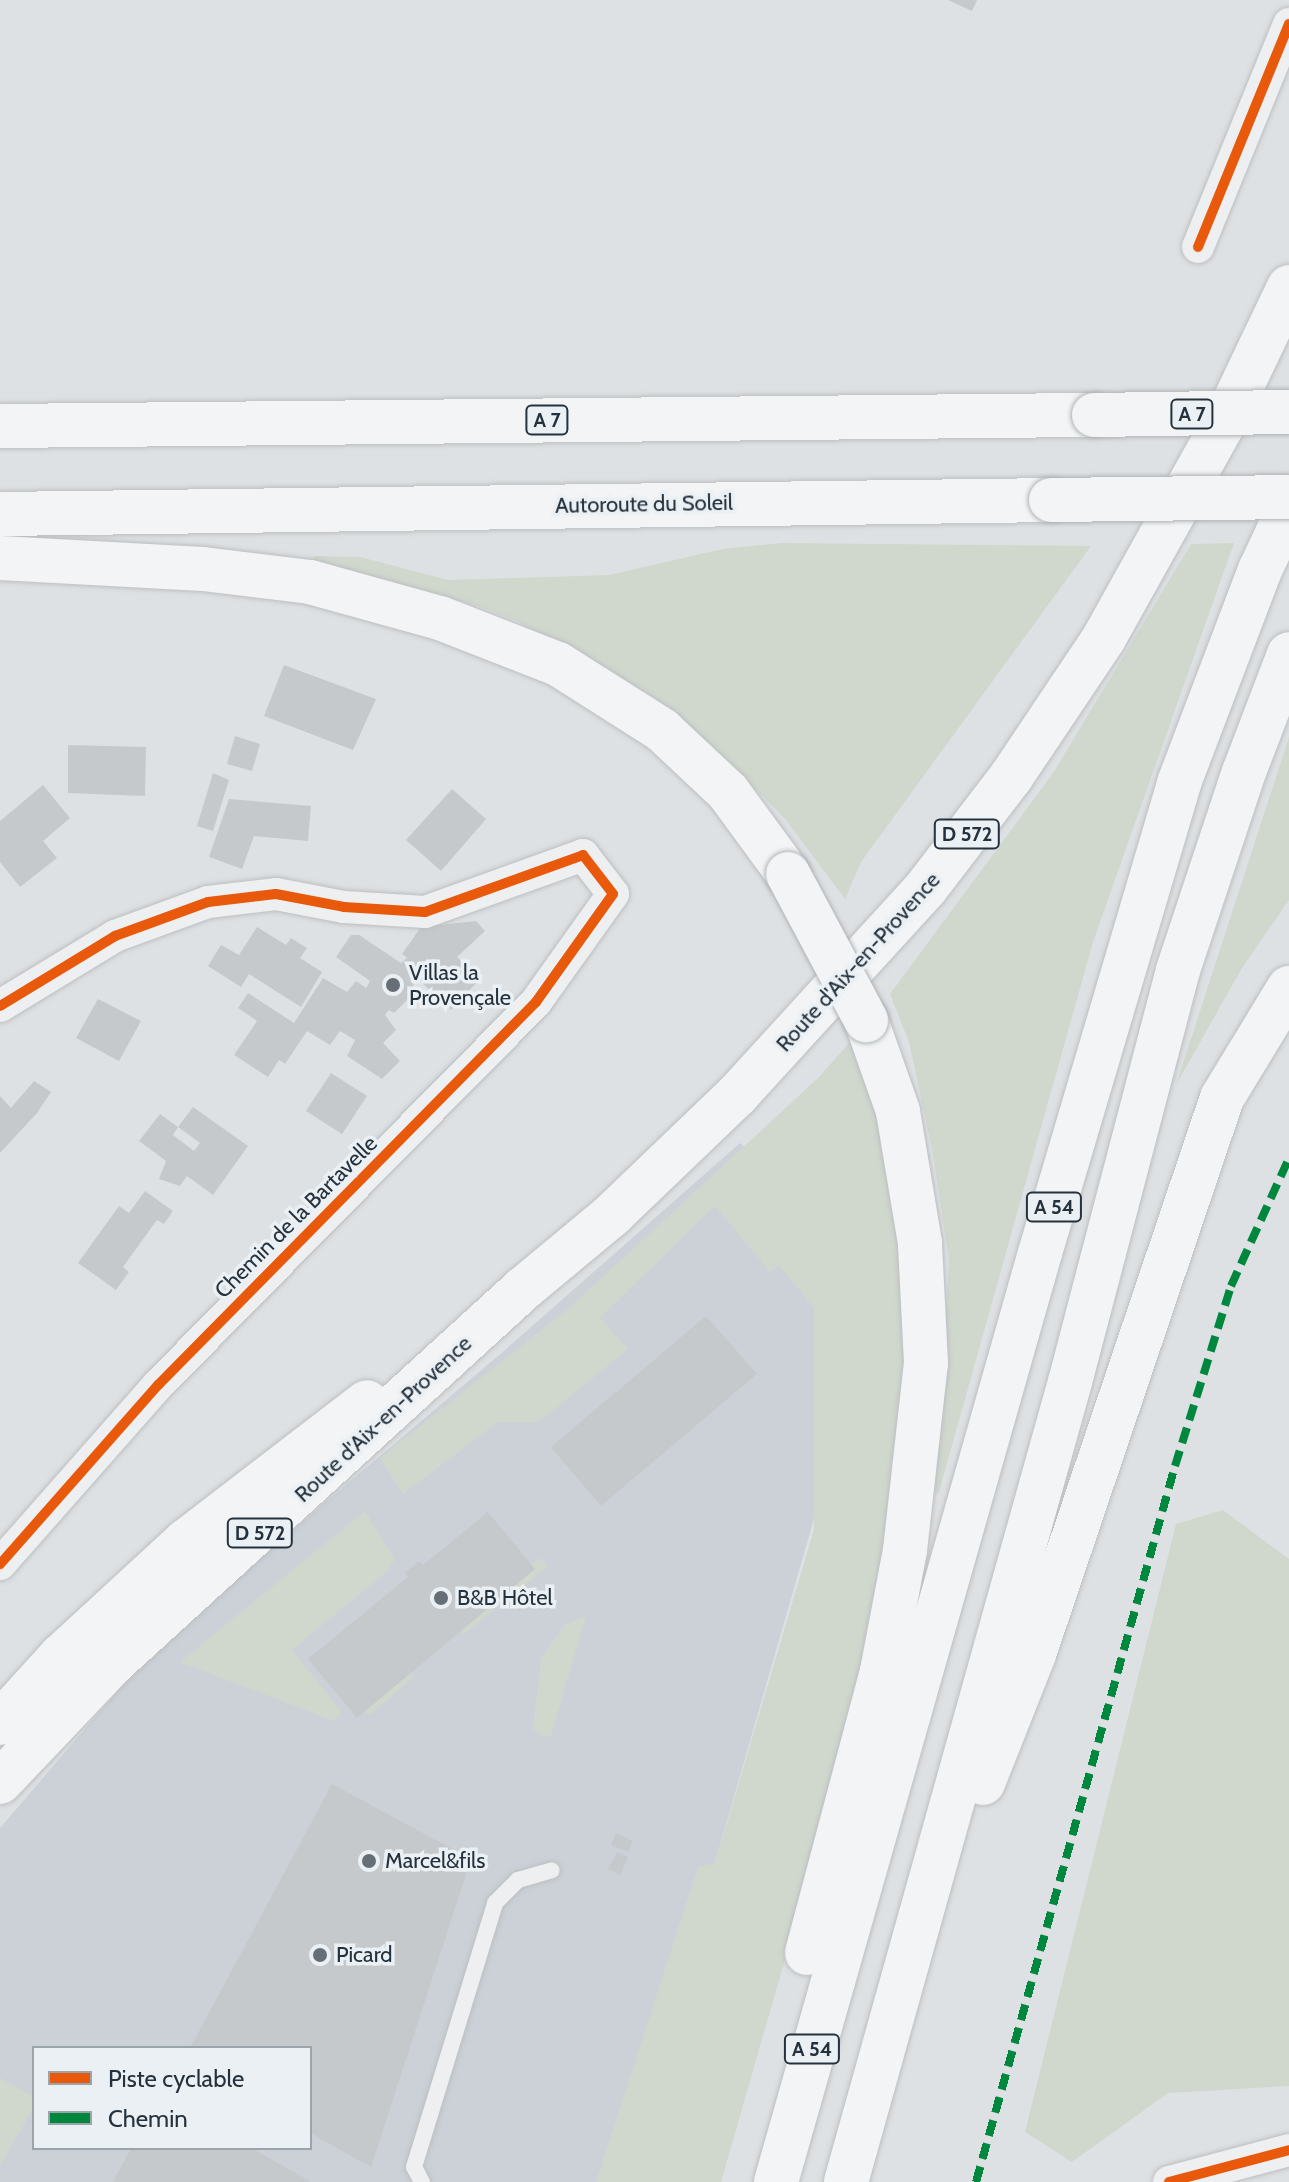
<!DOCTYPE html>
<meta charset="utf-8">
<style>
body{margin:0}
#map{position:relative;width:1289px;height:2182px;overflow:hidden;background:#dee1e3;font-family:Cabin,sans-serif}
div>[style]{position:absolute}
.built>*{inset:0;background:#cbd1d7}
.green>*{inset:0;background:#d0d8ce}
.building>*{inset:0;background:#c6c9cb}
.roads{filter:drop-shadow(0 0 2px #bcbfc1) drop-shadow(0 0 2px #bcbfc1)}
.lane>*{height:16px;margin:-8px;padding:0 8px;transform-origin:8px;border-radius:8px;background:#edeff1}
.street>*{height:32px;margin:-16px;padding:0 16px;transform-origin:16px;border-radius:16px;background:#edeff1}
.primary>*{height:44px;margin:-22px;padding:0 22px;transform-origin:22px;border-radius:22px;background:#f2f4f5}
.highway>*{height:44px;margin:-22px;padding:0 22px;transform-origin:22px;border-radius:22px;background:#f2f4f5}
.bridges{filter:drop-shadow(0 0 2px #b0b4b8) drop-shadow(0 0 2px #b0b4b8)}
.highway-bridge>*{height:44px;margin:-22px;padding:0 22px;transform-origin:22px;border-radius:22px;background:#f2f4f5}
.quiet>*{height:8px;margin-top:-4px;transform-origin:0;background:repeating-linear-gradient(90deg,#00873e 0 16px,transparent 0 24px)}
.cycleway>*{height:10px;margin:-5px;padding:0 5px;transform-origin:5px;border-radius:5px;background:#e8590c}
.dots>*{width:22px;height:22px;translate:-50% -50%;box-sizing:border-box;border:4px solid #eaf0f4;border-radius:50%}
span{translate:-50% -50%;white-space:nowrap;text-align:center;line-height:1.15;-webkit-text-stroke:7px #eaf0f4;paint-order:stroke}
.shield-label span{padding:2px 6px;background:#eaf0f4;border:2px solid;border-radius:6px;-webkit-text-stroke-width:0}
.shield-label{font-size:20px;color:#25323d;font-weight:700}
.street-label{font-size:22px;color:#25323d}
.poi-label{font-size:22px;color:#25323d}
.left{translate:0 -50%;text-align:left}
.legend{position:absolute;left:32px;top:2046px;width:280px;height:104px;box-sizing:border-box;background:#eaf0f4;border:2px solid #9ba4ab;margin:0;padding:10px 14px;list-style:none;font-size:24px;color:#25323d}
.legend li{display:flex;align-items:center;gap:16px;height:40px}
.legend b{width:40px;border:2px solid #9ba4ab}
</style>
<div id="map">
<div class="built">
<i style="clip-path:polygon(evenodd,740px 1143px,762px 1164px,875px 1307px,623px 2182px,0 2182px,0 1828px,157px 1645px,505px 1350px,740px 1143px,34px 2048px,310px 2048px,310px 2148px,34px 2148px,34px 2048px)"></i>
</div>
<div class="green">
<i style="clip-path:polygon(781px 543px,1091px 546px,861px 862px,845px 899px,785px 819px,727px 760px,655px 698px,590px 659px,515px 620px,472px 604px,312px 565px,314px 556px,360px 557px,448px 580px,609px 575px,723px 549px)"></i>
<i style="clip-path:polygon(1234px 543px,1093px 942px,939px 1492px,935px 1494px,949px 1260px,932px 1149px,909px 1042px,890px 994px,1053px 773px,1191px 544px)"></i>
<i style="clip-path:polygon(1289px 737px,1289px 900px,1242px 968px,1176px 1085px)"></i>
<i style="clip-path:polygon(857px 1034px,885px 1116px,911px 1337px,903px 1446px,843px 1758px,721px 2182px,596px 2182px,698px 1867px,715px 1863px,814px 1529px,814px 1308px,779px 1265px,770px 1272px,715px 1206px,600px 1318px,628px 1349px,539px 1422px,498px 1422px,403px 1494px,380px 1458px,569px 1308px,818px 1078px)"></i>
<i style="clip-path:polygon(1223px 1510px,1289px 1559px,1289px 2086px,1168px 2093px,1072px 2162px,1025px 2132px,1176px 1524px)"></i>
<i style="clip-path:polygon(365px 1511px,395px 1560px,389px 1565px,391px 1568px,292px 1650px,342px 1712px,334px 1721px,180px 1662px)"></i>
<i style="clip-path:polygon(539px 1558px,548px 1566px,463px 1635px,457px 1629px)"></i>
<i style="clip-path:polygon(586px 1616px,551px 1736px,541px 1736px,533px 1729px,541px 1658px,565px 1625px)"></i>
<i style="clip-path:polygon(405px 1668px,414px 1677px,371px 1714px,356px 1710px)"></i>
<i style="clip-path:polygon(0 2078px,34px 2097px,34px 2107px,0 2165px)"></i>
</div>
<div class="building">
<i style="clip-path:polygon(948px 0,977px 0,972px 11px)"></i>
<i style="clip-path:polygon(284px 665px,376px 699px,353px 750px,264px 716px)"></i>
<i style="clip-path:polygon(235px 736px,260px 744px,252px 771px,227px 764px)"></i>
<i style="clip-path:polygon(68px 745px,146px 747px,145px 796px,68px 793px)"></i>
<i style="clip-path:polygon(213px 773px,229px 780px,213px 831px,197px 826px)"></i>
<i style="clip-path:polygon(43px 785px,70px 818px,43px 841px,57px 858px,20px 887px,0 862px,0 821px)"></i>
<i style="clip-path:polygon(452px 789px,486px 819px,441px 871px,406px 840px)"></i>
<i style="clip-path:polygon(229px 799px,311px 806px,308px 841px,254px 836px,242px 869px,209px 857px)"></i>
<i style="clip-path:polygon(476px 921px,485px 931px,457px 957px,480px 979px,451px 1010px,418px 979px,413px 985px,416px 991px,394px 1013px,389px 1010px,385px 1015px,396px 1030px,383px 1043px,400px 1061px,382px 1079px,347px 1056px,355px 1040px,340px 1031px,330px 1045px,307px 1031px,285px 1064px,279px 1060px,268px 1077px,234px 1055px,257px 1021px,238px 1008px,248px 993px,294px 1023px,323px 978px,347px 992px,356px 981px,366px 988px,370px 981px,336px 957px,351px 935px,359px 935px,401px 963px,407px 958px,402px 954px,421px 927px)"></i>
<i style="clip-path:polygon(257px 927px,286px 945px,291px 938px,307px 948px,300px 958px,322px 972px,301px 1007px,249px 974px,241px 987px,208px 966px,221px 945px,239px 955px)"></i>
<i style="clip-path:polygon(98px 999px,141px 1021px,119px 1061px,76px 1038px)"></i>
<i style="clip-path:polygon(331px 1073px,367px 1096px,342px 1134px,306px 1111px)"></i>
<i style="clip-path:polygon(34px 1081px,51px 1092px,37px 1113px,0 1153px,0 1096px,11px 1108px)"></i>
<i style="clip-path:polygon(193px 1107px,248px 1146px,213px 1195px,187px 1176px,180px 1186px,159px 1179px,166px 1161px,139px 1141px,160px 1114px,178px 1127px,173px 1135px,194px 1151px,200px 1143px,178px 1127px)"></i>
<i style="clip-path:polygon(145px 1191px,173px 1211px,164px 1224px,157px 1220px,123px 1267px,129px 1272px,116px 1290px,78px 1263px,119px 1206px,129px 1213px)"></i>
<i style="clip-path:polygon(706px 1316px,757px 1374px,601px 1506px,551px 1447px)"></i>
<i style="clip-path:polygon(488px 1512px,535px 1569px,357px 1718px,308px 1659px,408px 1577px,405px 1573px,419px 1561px,423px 1565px)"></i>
<i style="clip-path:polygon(332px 1784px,471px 1859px,371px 2167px,310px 2133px,310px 2048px,190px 2048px)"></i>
<i style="clip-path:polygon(616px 1833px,633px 1841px,628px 1852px,611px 1845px)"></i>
<i style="clip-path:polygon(617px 1852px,628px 1857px,620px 1875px,608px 1869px)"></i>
<i style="clip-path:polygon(131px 2148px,252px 2148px,311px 2182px,113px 2182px)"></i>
</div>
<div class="roads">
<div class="lane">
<i style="left:422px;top:2182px;width:17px;rotate:-118deg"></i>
<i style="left:414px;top:2167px;width:276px;rotate:-72.9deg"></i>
<i style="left:495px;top:1903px;width:33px;rotate:-45deg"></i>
<i style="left:518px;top:1880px;width:35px;rotate:-16deg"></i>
</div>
<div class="street">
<i style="left:1198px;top:247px;width:241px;rotate:-67.8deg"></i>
<i style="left:0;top:1006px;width:135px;rotate:-31.3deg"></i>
<i style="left:115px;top:936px;width:99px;rotate:-20.1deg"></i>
<i style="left:208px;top:902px;width:68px;rotate:-6.7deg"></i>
<i style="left:276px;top:894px;width:69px;rotate:10.8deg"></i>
<i style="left:344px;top:907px;width:81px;rotate:3.5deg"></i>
<i style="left:425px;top:912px;width:168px;rotate:-19.8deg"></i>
<i style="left:583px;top:855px;width:49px;rotate:52.4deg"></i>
<i style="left:613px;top:894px;width:133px;rotate:125.5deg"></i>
<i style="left:536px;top:1002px;width:538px;rotate:134.62deg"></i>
<i style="left:158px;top:1385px;width:239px;rotate:131.4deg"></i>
<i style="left:1169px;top:2182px;width:124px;rotate:-14.9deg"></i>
</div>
<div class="primary">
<i style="left:0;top:1723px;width:91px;rotate:-47.7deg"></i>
<i style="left:61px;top:1656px;width:170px;rotate:-42.6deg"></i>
<i style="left:186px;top:1541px;width:228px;rotate:-37.5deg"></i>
<i style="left:0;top:1782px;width:164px;rotate:-46.5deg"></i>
<i style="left:113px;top:1663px;width:556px;rotate:-42.38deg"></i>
<i style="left:524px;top:1288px;width:116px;rotate:-39.7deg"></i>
<i style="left:613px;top:1214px;width:172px;rotate:-43.8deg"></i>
<i style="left:737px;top:1095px;width:280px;rotate:-47.6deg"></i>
<i style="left:926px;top:888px;width:140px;rotate:-52.6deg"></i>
<i style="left:1011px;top:777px;width:167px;rotate:-56.2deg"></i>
<i style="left:1104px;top:638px;width:253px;rotate:-60.9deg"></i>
<i style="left:1227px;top:417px;width:144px;rotate:-64.5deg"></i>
</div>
<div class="highway">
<i style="left:0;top:426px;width:1094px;rotate:-0.58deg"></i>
<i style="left:0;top:514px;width:1051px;rotate:-0.76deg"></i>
<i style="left:0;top:558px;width:203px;rotate:3.1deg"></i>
<i style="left:203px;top:569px;width:108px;rotate:6.9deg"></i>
<i style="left:310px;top:582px;width:135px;rotate:15.5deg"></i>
<i style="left:440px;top:618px;width:127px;rotate:21.3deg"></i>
<i style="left:558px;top:664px;width:123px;rotate:32.4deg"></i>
<i style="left:662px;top:730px;width:91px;rotate:43.2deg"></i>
<i style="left:728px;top:792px;width:102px;rotate:53.8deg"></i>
<i style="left:983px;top:1783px;width:139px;rotate:-68.4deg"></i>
<i style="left:1034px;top:1654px;width:587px;rotate:-71.32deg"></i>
<i style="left:1222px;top:1098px;width:129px;rotate:-58.7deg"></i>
<i style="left:807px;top:1953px;width:292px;rotate:-75.1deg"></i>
<i style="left:882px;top:1671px;width:123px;rotate:-79.2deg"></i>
<i style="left:905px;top:1550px;width:188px;rotate:-83.6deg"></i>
<i style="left:926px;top:1363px;width:120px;rotate:-92.9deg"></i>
<i style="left:920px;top:1243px;width:134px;rotate:-99.5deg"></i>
<i style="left:898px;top:1111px;width:96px;rotate:-109.4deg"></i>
<i style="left:776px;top:2182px;width:966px;rotate:-74.14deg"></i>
<i style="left:1040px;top:1253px;width:490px;rotate:-73.5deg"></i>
<i style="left:1179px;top:783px;width:228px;rotate:-69.2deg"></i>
<i style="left:1260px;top:570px;width:68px;rotate:-64.9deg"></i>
<i style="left:846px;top:2182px;width:831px;rotate:-74.36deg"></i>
<i style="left:1070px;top:1382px;width:426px;rotate:-75.3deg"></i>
<i style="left:1178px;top:970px;width:209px;rotate:-71.6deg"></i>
<i style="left:1244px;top:772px;width:126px;rotate:-69.1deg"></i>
</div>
</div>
<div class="bridges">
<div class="highway-bridge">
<i style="left:1094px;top:415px;width:195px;rotate:-0.9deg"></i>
<i style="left:1051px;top:500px;width:238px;rotate:-0.7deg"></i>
<i style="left:788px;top:874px;width:166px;rotate:61.9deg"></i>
</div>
</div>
<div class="quiet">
<i style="left:976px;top:2182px;width:743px;rotate:-74.47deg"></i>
<i style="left:1175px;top:1466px;width:189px;rotate:-72.7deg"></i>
<i style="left:1231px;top:1286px;width:141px;rotate:-65.6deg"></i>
</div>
<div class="cycleway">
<i style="left:1198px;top:247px;width:241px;rotate:-67.8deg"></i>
<i style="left:0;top:1006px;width:135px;rotate:-31.3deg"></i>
<i style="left:115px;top:936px;width:99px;rotate:-20.1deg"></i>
<i style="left:208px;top:902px;width:68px;rotate:-6.7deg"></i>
<i style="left:276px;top:894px;width:69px;rotate:10.8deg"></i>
<i style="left:344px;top:907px;width:81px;rotate:3.5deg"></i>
<i style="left:425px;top:912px;width:168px;rotate:-19.8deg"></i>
<i style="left:583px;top:855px;width:49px;rotate:52.4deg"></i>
<i style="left:613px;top:894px;width:133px;rotate:125.5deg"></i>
<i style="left:536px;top:1002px;width:538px;rotate:134.62deg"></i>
<i style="left:158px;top:1385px;width:239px;rotate:131.4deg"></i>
<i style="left:1169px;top:2182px;width:124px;rotate:-14.9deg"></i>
</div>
<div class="dots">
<i style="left:393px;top:985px;background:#666f77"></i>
<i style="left:441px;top:1598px;background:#666f77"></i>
<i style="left:369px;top:1861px;background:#666f77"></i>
<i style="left:320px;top:1955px;background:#666f77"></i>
</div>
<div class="shield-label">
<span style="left:1192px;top:414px">A 7</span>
<span style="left:547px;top:420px">A 7</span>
<span style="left:967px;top:834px">D 572</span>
<span style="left:1054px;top:1207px">A 54</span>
<span style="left:260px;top:1533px">D 572</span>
<span style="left:812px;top:2049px">A 54</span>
</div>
<div class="street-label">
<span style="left:644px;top:504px;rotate:-1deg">Autoroute du Soleil</span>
<span style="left:858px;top:962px;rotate:-48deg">Route d'Aix-en-Provence</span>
<span style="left:296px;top:1217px;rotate:-45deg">Chemin de la Bartavelle</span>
<span style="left:383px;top:1419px;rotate:-43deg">Route d'Aix-en-Provence</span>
</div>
<div class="poi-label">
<span class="left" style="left:409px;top:985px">Villas la<br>Provençale</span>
<span class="left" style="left:457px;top:1598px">B&amp;B Hôtel</span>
<span class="left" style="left:385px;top:1861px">Marcel&amp;fils</span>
<span class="left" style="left:336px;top:1955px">Picard</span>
</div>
<ul class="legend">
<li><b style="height:10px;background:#e8590c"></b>Piste cyclable</li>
<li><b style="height:10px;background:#00873e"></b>Chemin</li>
</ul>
</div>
